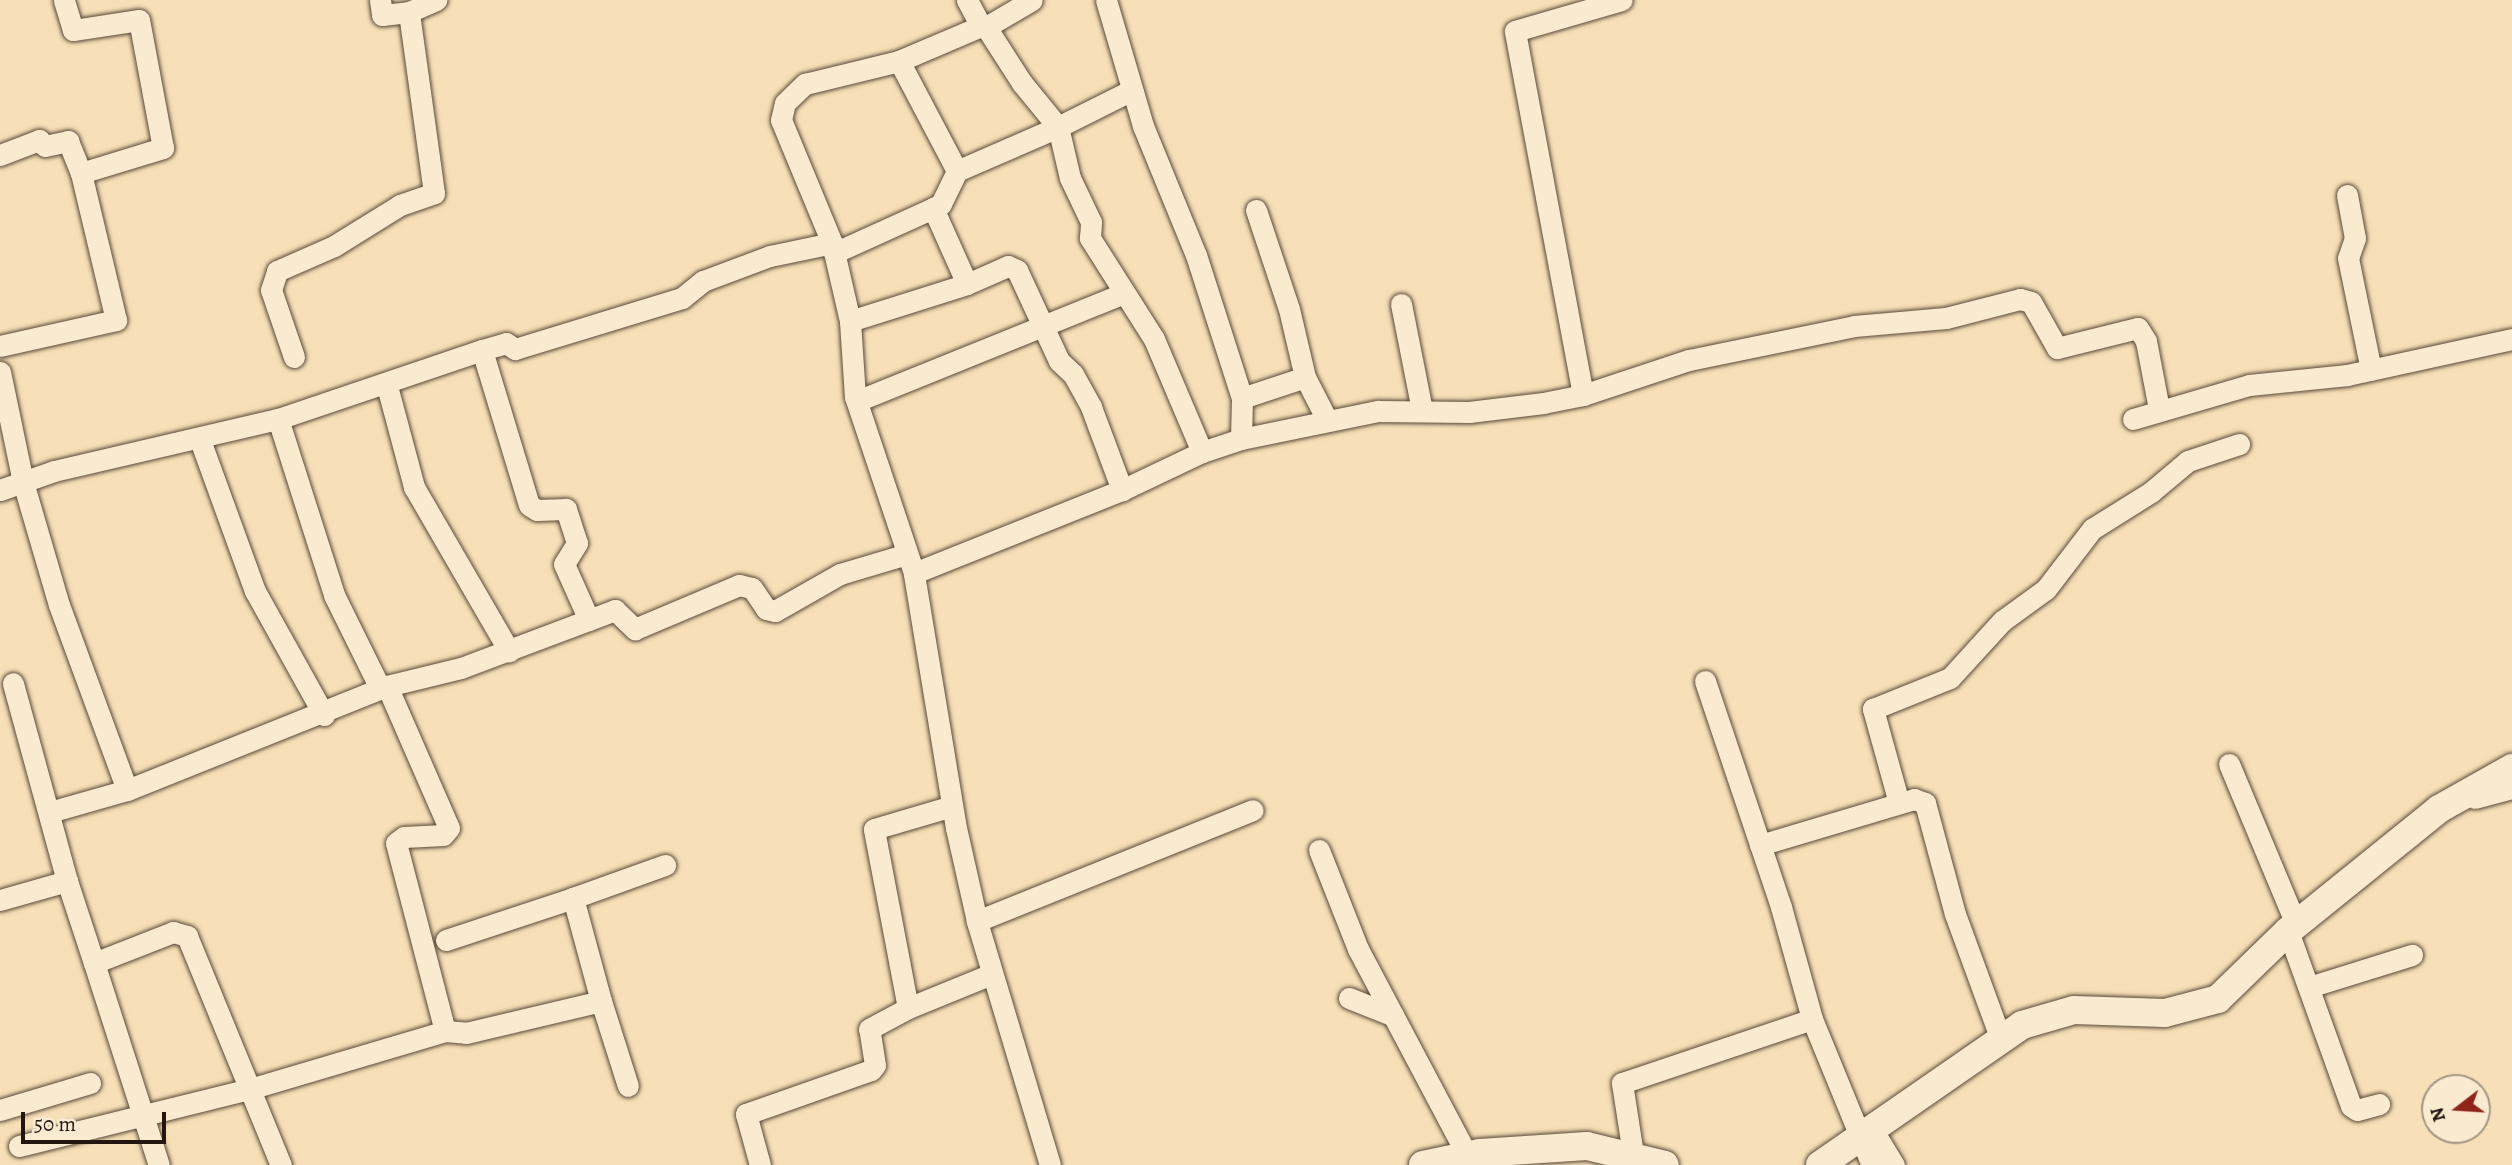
<!DOCTYPE html>
<style>
body{margin:0}
#map{position:relative;width:2512px;height:1165px;overflow:hidden;background:#f7e0b7;font-family:Alegreya,serif}
div>[style]{position:absolute}
.roads{filter:drop-shadow(0 0 2px #594839) drop-shadow(0 0 2px #594839)}
.minor>*{height:21px;margin:-10.5px;padding:0 10.5px;transform-origin:10.5px;border-radius:10.5px;background:#faebd0}
.tertiary>*{height:28px;margin:-14px;padding:0 14px;transform-origin:14px;border-radius:14px;background:#faebd0}
span{translate:-50% -50%;white-space:nowrap;text-align:center;line-height:1.15;-webkit-text-stroke:7px #faebd0;paint-order:stroke}
.north{position:absolute;left:2421px;top:1074px;width:70px;height:70px;box-sizing:border-box;background:#faebd0;border:2px solid #a49683;border-radius:50%;rotate:253deg;font-size:19px;font-weight:700;line-height:28px;text-align:center;color:#24160f}
.north::after{content:'';display:block;margin:auto;width:24px;height:32px;background:#8f2418;clip-path:polygon(50% 0,100% 100%,50% 72%,0 100%)}
.scale{position:absolute;left:21px;top:1112px;width:145px;height:32px;box-sizing:border-box;border:4px solid #24160f;border-top:0;padding-left:9px;font-size:21px;line-height:24px;white-space:nowrap;color:#24160f;-webkit-text-stroke:5px #faebd0;paint-order:stroke}
</style>
<div id="map">
<div class="roads">
<div class="minor">
<i style="left:380px;top:0;width:15px;rotate:82deg"></i>
<i style="left:382px;top:15px;width:27px;rotate:-6deg"></i>
<i style="left:409px;top:12px;width:30px;rotate:-24deg"></i>
<i style="left:967px;top:0;width:30px;rotate:62deg"></i>
<i style="left:1106px;top:0;width:131px;rotate:73.6deg"></i>
<i style="left:1143px;top:126px;width:139px;rotate:67.7deg"></i>
<i style="left:1196px;top:255px;width:150px;rotate:72.2deg"></i>
<i style="left:986px;top:27px;width:53px;rotate:-30.4deg"></i>
<i style="left:899px;top:61px;width:124px;rotate:62.2deg"></i>
<i style="left:0;top:155px;width:42px;rotate:-21deg"></i>
<i style="left:39px;top:140px;width:8px;rotate:45deg"></i>
<i style="left:45px;top:146px;width:24px;rotate:-12deg"></i>
<i style="left:68px;top:141px;width:35px;rotate:68deg"></i>
<i style="left:81px;top:173px;width:86px;rotate:-17deg"></i>
<i style="left:163px;top:148px;width:130px;rotate:-100.6deg"></i>
<i style="left:139px;top:20px;width:67px;rotate:171.4deg"></i>
<i style="left:73px;top:30px;width:31px;rotate:-107deg"></i>
<i style="left:2347px;top:195px;width:44px;rotate:79.5deg"></i>
<i style="left:2355px;top:238px;width:21px;rotate:109deg"></i>
<i style="left:2348px;top:258px;width:114px;rotate:78.4deg"></i>
<i style="left:1256px;top:210px;width:104px;rotate:71.6deg"></i>
<i style="left:1289px;top:309px;width:70px;rotate:76.8deg"></i>
<i style="left:1305px;top:377px;width:48px;rotate:62.9deg"></i>
<i style="left:834px;top:253px;width:109px;rotate:-24.4deg"></i>
<i style="left:1401px;top:304px;width:108px;rotate:78.8deg"></i>
<i style="left:850px;top:321px;width:123px;rotate:-17.5deg"></i>
<i style="left:0;top:346px;width:119px;rotate:-12.6deg"></i>
<i style="left:116px;top:320px;width:151px;rotate:-103.4deg"></i>
<i style="left:294px;top:357px;width:71px;rotate:-108.9deg"></i>
<i style="left:271px;top:290px;width:20px;rotate:-72deg"></i>
<i style="left:277px;top:271px;width:62px;rotate:-23.7deg"></i>
<i style="left:334px;top:246px;width:78px;rotate:-31.8deg"></i>
<i style="left:400px;top:205px;width:36px;rotate:-19deg"></i>
<i style="left:434px;top:193px;width:183px;rotate:-97.9deg"></i>
<i style="left:0;top:372px;width:112px;rotate:78.2deg"></i>
<i style="left:23px;top:482px;width:128px;rotate:73.7deg"></i>
<i style="left:59px;top:605px;width:197px;rotate:69.8deg"></i>
<i style="left:127px;top:790px;width:80px;rotate:164.1deg"></i>
<i style="left:387px;top:386px;width:105px;rotate:75deg"></i>
<i style="left:414px;top:487px;width:190px;rotate:59.9deg"></i>
<i style="left:1583px;top:395px;width:370px;rotate:-100.6deg"></i>
<i style="left:1515px;top:31px;width:111px;rotate:-16.2deg"></i>
<i style="left:857px;top:401px;width:286px;rotate:-22deg"></i>
<i style="left:278px;top:419px;width:185px;rotate:72.3deg"></i>
<i style="left:334px;top:595px;width:104px;rotate:63.7deg"></i>
<i style="left:2133px;top:419px;width:121px;rotate:-16.3deg"></i>
<i style="left:2249px;top:385px;width:99px;rotate:-5.8deg"></i>
<i style="left:2347px;top:375px;width:169px;rotate:-12.3deg"></i>
<i style="left:1241px;top:439px;width:41px;rotate:-88.6deg"></i>
<i style="left:1242px;top:398px;width:66px;rotate:-18.4deg"></i>
<i style="left:200px;top:440px;width:161px;rotate:70deg"></i>
<i style="left:255px;top:591px;width:142px;rotate:60.9deg"></i>
<i style="left:1202px;top:452px;width:41px;rotate:-18.4deg"></i>
<i style="left:1241px;top:439px;width:140px;rotate:-11.6deg"></i>
<i style="left:1378px;top:411px;width:91px;rotate:0.6deg"></i>
<i style="left:1469px;top:412px;width:75px;rotate:-6.9deg"></i>
<i style="left:1543px;top:403px;width:41px;rotate:-11.3deg"></i>
<i style="left:1583px;top:395px;width:112px;rotate:-18.3deg"></i>
<i style="left:1689px;top:360px;width:168px;rotate:-11.6deg"></i>
<i style="left:1854px;top:326px;width:92px;rotate:-5deg"></i>
<i style="left:1946px;top:318px;width:76px;rotate:-14.4deg"></i>
<i style="left:2020px;top:299px;width:11px;rotate:15deg"></i>
<i style="left:2031px;top:302px;width:53px;rotate:60.5deg"></i>
<i style="left:2057px;top:348px;width:83px;rotate:-13.9deg"></i>
<i style="left:2138px;top:328px;width:15px;rotate:58deg"></i>
<i style="left:2146px;top:341px;width:69px;rotate:79.2deg"></i>
<i style="left:0;top:490px;width:57px;rotate:-19.4deg"></i>
<i style="left:54px;top:471px;width:230px;rotate:-13.1deg"></i>
<i style="left:278px;top:419px;width:215px;rotate:-18.7deg"></i>
<i style="left:914px;top:573px;width:186px;rotate:-108.5deg"></i>
<i style="left:855px;top:397px;width:76px;rotate:-93.8deg"></i>
<i style="left:850px;top:321px;width:80px;rotate:-103deg"></i>
<i style="left:832px;top:243px;width:133px;rotate:-112.5deg"></i>
<i style="left:781px;top:120px;width:17px;rotate:-77deg"></i>
<i style="left:785px;top:103px;width:28px;rotate:-44deg"></i>
<i style="left:805px;top:84px;width:97px;rotate:-13.7deg"></i>
<i style="left:899px;top:61px;width:89px;rotate:-23.1deg"></i>
<i style="left:981px;top:26px;width:5px;rotate:11deg"></i>
<i style="left:986px;top:27px;width:67px;rotate:57.3deg"></i>
<i style="left:1022px;top:83px;width:57px;rotate:50.7deg"></i>
<i style="left:1058px;top:127px;width:83px;rotate:-26.6deg"></i>
<i style="left:589px;top:620px;width:61px;rotate:-114.1deg"></i>
<i style="left:564px;top:564px;width:25px;rotate:-58deg"></i>
<i style="left:577px;top:543px;width:36px;rotate:-108deg"></i>
<i style="left:566px;top:509px;width:29px;rotate:178deg"></i>
<i style="left:537px;top:510px;width:9px;rotate:-148deg"></i>
<i style="left:529px;top:505px;width:162px;rotate:-106.9deg"></i>
<i style="left:482px;top:350px;width:25px;rotate:-16deg"></i>
<i style="left:506px;top:343px;width:11px;rotate:34deg"></i>
<i style="left:515px;top:349px;width:175px;rotate:-17deg"></i>
<i style="left:682px;top:298px;width:27px;rotate:-39deg"></i>
<i style="left:703px;top:281px;width:72px;rotate:-20.5deg"></i>
<i style="left:770px;top:256px;width:63px;rotate:-11.8deg"></i>
<i style="left:1705px;top:681px;width:238px;rotate:71.4deg"></i>
<i style="left:1781px;top:907px;width:116px;rotate:74.5deg"></i>
<i style="left:1812px;top:1019px;width:158px;rotate:67.7deg"></i>
<i style="left:387px;top:686px;width:76px;rotate:-13.7deg"></i>
<i style="left:461px;top:668px;width:165px;rotate:-20.6deg"></i>
<i style="left:615px;top:610px;width:28px;rotate:44deg"></i>
<i style="left:635px;top:629px;width:113px;rotate:-22.9deg"></i>
<i style="left:739px;top:585px;width:13px;rotate:13deg"></i>
<i style="left:752px;top:588px;width:25px;rotate:56deg"></i>
<i style="left:766px;top:609px;width:9px;rotate:13deg"></i>
<i style="left:775px;top:611px;width:75px;rotate:-29.6deg"></i>
<i style="left:840px;top:574px;width:70px;rotate:-16.6deg"></i>
<i style="left:2229px;top:764px;width:173px;rotate:67.3deg"></i>
<i style="left:2475px;top:798px;width:38px;rotate:-15deg"></i>
<i style="left:1899px;top:803px;width:98px;rotate:-105.5deg"></i>
<i style="left:1873px;top:709px;width:83px;rotate:-21.9deg"></i>
<i style="left:1950px;top:678px;width:77px;rotate:-47.6deg"></i>
<i style="left:2002px;top:621px;width:54px;rotate:-36deg"></i>
<i style="left:2046px;top:589px;width:76px;rotate:-52.5deg"></i>
<i style="left:2092px;top:529px;width:70px;rotate:-32.1deg"></i>
<i style="left:2151px;top:492px;width:48px;rotate:-40deg"></i>
<i style="left:2188px;top:461px;width:54px;rotate:-18.4deg"></i>
<i style="left:1760px;top:845px;width:161px;rotate:-16.6deg"></i>
<i style="left:1914px;top:799px;width:12px;rotate:20deg"></i>
<i style="left:1925px;top:803px;width:115px;rotate:74.9deg"></i>
<i style="left:1955px;top:914px;width:131px;rotate:69.9deg"></i>
<i style="left:1319px;top:850px;width:106px;rotate:68.5deg"></i>
<i style="left:1358px;top:949px;width:233px;rotate:62.1deg"></i>
<i style="left:67px;top:881px;width:86px;rotate:71.8deg"></i>
<i style="left:94px;top:963px;width:85px;rotate:-21.4deg"></i>
<i style="left:173px;top:932px;width:15px;rotate:16deg"></i>
<i style="left:187px;top:936px;width:248px;rotate:67.7deg"></i>
<i style="left:0;top:900px;width:70px;rotate:-15.8deg"></i>
<i style="left:67px;top:881px;width:205px;rotate:-105.3deg"></i>
<i style="left:977px;top:921px;width:297px;rotate:-21.9deg"></i>
<i style="left:2288px;top:931px;width:186px;rotate:70.2deg"></i>
<i style="left:2351px;top:1106px;width:7px;rotate:34deg"></i>
<i style="left:2357px;top:1110px;width:23px;rotate:-15deg"></i>
<i style="left:446px;top:940px;width:134px;rotate:-18.3deg"></i>
<i style="left:94px;top:963px;width:212px;rotate:72.2deg"></i>
<i style="left:2309px;top:987px;width:108px;rotate:-17.3deg"></i>
<i style="left:1349px;top:998px;width:48px;rotate:21.8deg"></i>
<i style="left:601px;top:1001px;width:107px;rotate:-105.2deg"></i>
<i style="left:573px;top:898px;width:98px;rotate:-19.7deg"></i>
<i style="left:908px;top:1008px;width:87px;rotate:-22.2deg"></i>
<i style="left:445px;top:1031px;width:21px;rotate:5deg"></i>
<i style="left:466px;top:1033px;width:139px;rotate:-13.3deg"></i>
<i style="left:601px;top:1001px;width:89px;rotate:72.4deg"></i>
<i style="left:0;top:1110px;width:94px;rotate:-16.7deg"></i>
<i style="left:1872px;top:1129px;width:42px;rotate:58.6deg"></i>
<i style="left:19px;top:1146px;width:241px;rotate:-13.9deg"></i>
<i style="left:253px;top:1088px;width:200px;rotate:-16.5deg"></i>
<i style="left:445px;top:1031px;width:194px;rotate:-104.6deg"></i>
<i style="left:396px;top:843px;width:10px;rotate:-37deg"></i>
<i style="left:404px;top:837px;width:39px;rotate:-3deg"></i>
<i style="left:443px;top:835px;width:9px;rotate:-49deg"></i>
<i style="left:449px;top:828px;width:155px;rotate:-113.6deg"></i>
<i style="left:387px;top:686px;width:280px;rotate:158.2deg"></i>
<i style="left:1633px;top:1154px;width:72px;rotate:-98.8deg"></i>
<i style="left:1622px;top:1083px;width:200px;rotate:-18.6deg"></i>
<i style="left:760px;top:1165px;width:53px;rotate:-105.4deg"></i>
<i style="left:746px;top:1114px;width:133px;rotate:-19.4deg"></i>
<i style="left:871px;top:1070px;width:6px;rotate:-51deg"></i>
<i style="left:875px;top:1065px;width:36px;rotate:-99deg"></i>
<i style="left:869px;top:1029px;width:44px;rotate:-28.3deg"></i>
<i style="left:908px;top:1008px;width:182px;rotate:-100.8deg"></i>
<i style="left:874px;top:829px;width:81px;rotate:-16.4deg"></i>
<i style="left:1050px;top:1165px;width:255px;rotate:-106.7deg"></i>
<i style="left:977px;top:921px;width:95px;rotate:-102.7deg"></i>
<i style="left:956px;top:828px;width:258px;rotate:-99.4deg"></i>
<i style="left:914px;top:573px;width:224px;rotate:-21.8deg"></i>
<i style="left:1122px;top:490px;width:89px;rotate:-25.4deg"></i>
<i style="left:1202px;top:452px;width:123px;rotate:-113deg"></i>
<i style="left:1154px;top:339px;width:120px;rotate:-122.4deg"></i>
<i style="left:1090px;top:238px;width:16px;rotate:-86deg"></i>
<i style="left:1091px;top:222px;width:49px;rotate:-115.5deg"></i>
<i style="left:1070px;top:178px;width:52px;rotate:-103.2deg"></i>
<i style="left:1058px;top:127px;width:110px;rotate:156.5deg"></i>
<i style="left:957px;top:171px;width:37px;rotate:116deg"></i>
<i style="left:941px;top:204px;width:9px;rotate:153deg"></i>
<i style="left:933px;top:208px;width:83px;rotate:65.9deg"></i>
<i style="left:967px;top:284px;width:45px;rotate:-23.7deg"></i>
<i style="left:1008px;top:266px;width:10px;rotate:24deg"></i>
<i style="left:1017px;top:270px;width:100px;rotate:65.2deg"></i>
<i style="left:1059px;top:361px;width:19px;rotate:43deg"></i>
<i style="left:1073px;top:374px;width:38px;rotate:61deg"></i>
<i style="left:1091px;top:407px;width:89px;rotate:69.5deg"></i>
</div>
<div class="tertiary">
<i style="left:1423px;top:1165px;width:58px;rotate:-11.9deg"></i>
<i style="left:1480px;top:1153px;width:107px;rotate:-3.7deg"></i>
<i style="left:1587px;top:1146px;width:80px;rotate:13.7deg"></i>
<i style="left:1820px;top:1165px;width:246px;rotate:-34.7deg"></i>
<i style="left:2022px;top:1025px;width:54px;rotate:-16.1deg"></i>
<i style="left:2074px;top:1010px;width:91px;rotate:1.9deg"></i>
<i style="left:2165px;top:1013px;width:55px;rotate:-14.8deg"></i>
<i style="left:2218px;top:999px;width:98px;rotate:-44.2deg"></i>
<i style="left:2288px;top:931px;width:194px;rotate:-38.9deg"></i>
<i style="left:2439px;top:809px;width:84px;rotate:-29.3deg"></i>
</div>
</div>
<div class="north">N</div>
<div class="scale">50 m</div>
</div>
